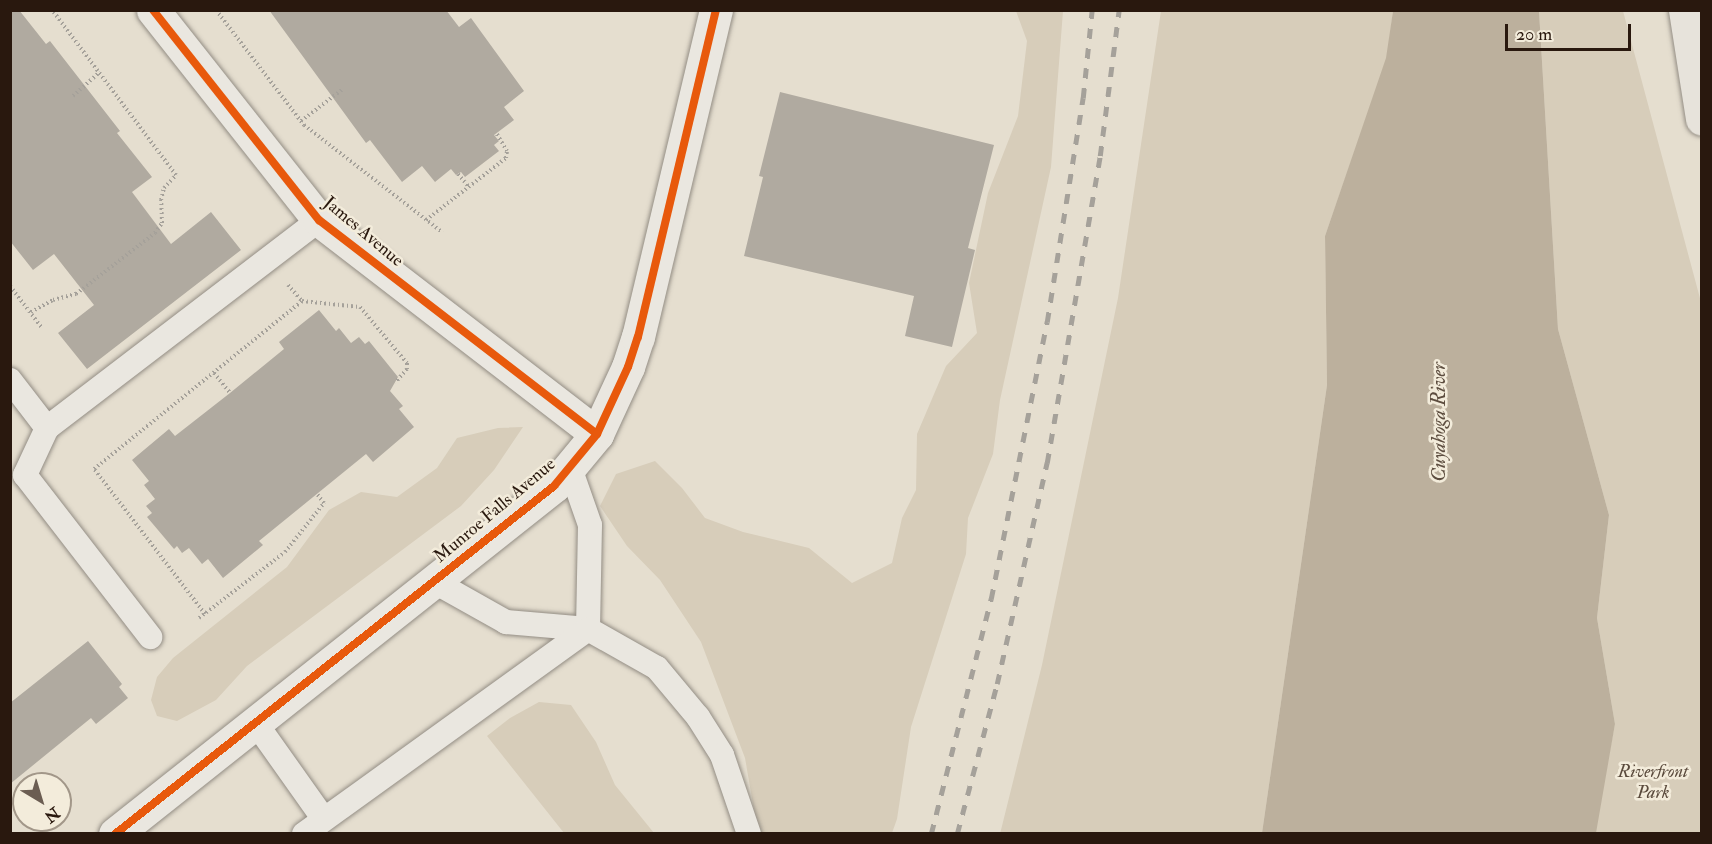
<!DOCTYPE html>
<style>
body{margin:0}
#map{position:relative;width:1712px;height:844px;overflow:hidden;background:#e5decf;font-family:"IM FELL Double Pica",serif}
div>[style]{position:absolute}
.green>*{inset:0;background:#d7cdba}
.water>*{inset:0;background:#bcb09d}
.building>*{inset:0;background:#b0aaa0}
.path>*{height:4px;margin-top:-2px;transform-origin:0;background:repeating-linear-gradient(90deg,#a5a19a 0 1.5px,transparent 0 4.5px)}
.roads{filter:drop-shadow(0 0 2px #938d84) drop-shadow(0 0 2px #938d84)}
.service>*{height:24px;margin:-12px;padding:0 12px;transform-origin:12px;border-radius:12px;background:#eae7e0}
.minor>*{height:33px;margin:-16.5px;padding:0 16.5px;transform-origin:16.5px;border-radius:16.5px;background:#eae7e0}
.tertiary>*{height:33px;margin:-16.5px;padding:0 16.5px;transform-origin:16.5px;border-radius:16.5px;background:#eae7e0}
.motorway>*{height:33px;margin:-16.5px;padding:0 16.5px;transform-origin:16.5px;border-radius:16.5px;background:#e7e3db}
.rail>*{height:4.5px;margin-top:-2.25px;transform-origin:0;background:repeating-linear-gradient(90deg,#a5a19a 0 10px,transparent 0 20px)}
.cycleway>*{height:8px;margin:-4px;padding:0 4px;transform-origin:4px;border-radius:4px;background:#e8590c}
span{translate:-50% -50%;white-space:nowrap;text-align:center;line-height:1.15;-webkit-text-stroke:5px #f3ecdb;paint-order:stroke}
.street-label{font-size:18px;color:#29180e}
.park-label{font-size:18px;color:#5a4a3c;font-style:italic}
.water-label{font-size:20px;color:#5d4d3f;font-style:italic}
.frame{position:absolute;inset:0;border:12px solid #29180e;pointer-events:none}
.north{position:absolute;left:12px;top:772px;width:60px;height:60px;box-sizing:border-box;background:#f3ecdb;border:2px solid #a29789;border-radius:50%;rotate:142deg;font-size:16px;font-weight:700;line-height:24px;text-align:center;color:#29180e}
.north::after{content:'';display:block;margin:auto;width:21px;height:27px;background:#6b5d52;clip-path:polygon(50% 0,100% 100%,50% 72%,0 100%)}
.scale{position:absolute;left:1505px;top:24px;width:126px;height:27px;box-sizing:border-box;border:3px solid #29180e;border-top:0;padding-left:8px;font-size:18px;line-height:21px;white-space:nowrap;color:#29180e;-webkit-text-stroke:4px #f3ecdb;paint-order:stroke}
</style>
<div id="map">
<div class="green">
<i style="clip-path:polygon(1016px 11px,1063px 11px,1051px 167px,1000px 400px,993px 454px,968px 518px,966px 554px,911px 727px,897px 819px,892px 833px,758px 833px,745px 758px,701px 642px,660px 580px,627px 546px,600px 506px,616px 474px,655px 461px,682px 488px,705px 518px,743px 532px,809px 548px,852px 583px,892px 563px,902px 518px,916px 490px,917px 434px,946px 366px,977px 333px,969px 283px,988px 193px,1018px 116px,1027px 41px)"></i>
<i style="clip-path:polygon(1161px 11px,1393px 11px,1387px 58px,1325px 236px,1327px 385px,1262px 833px,1000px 834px,1042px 665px,1118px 298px)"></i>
<i style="clip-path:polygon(1539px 11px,1623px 11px,1701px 302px,1701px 833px,1594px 833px,1615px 724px,1597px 618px,1609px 515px,1558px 329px)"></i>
<i style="clip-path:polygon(523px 427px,494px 470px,461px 506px,247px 666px,216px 700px,177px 721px,157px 716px,151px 700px,157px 677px,173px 658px,287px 567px,329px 510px,361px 492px,397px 497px,437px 468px,457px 438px,498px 428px)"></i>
<i style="clip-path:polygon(539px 702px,571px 705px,596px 742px,615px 785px,654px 833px,564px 833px,487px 736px,510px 718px)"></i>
</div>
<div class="water">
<i style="clip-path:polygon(1393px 11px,1539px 11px,1558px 329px,1609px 515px,1597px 618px,1615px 724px,1596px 833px,1262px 833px,1327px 385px,1325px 236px,1386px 58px)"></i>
</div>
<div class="building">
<i style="clip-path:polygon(10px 10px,19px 10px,46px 44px,50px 41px,120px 131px,117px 133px,152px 177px,132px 192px,171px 244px,211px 212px,241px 250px,87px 369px,58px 333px,94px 305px,54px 254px,33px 270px,10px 241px)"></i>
<i style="clip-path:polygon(269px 10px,446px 10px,459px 27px,471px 18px,524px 91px,504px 107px,514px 120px,494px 135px,499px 141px,494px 145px,499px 151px,465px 177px,461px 172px,456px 175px,451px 169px,435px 182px,422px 166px,402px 182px,370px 140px,366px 143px)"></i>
<i style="clip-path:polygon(780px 92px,994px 145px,968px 248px,975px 250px,952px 347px,905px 336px,914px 296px,744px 256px,763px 177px,759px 176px)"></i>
<i style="clip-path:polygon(319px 310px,336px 331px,339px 328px,351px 343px,359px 337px,365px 344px,369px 341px,398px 377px,390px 391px,403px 406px,399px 409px,414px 427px,373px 462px,366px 454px,259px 541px,263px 545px,223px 578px,208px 559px,202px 564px,189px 548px,182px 553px,177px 546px,174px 549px,147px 517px,152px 513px,146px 506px,155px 499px,144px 485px,149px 481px,132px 460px,169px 429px,175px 436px,230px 393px,284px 349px,279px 342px)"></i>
<i style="clip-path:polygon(88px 641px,122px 684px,119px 687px,128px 698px,96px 724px,91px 718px,10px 784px,10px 703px)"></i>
</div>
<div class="path">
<i style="left:216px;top:10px;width:145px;rotate:52.6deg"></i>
<i style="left:304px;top:125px;width:175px;rotate:37.8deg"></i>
<i style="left:73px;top:96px;width:36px;rotate:-42deg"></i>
<i style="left:301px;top:121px;width:53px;rotate:-37.3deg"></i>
<i style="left:458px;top:174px;width:17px;rotate:50deg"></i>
<i style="left:426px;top:220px;width:101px;rotate:-37.8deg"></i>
<i style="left:506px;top:158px;width:7px;rotate:-82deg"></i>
<i style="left:507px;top:151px;width:21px;rotate:-121deg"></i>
<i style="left:288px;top:285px;width:21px;rotate:49deg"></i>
<i style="left:302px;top:301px;width:58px;rotate:5.9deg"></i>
<i style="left:360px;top:307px;width:73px;rotate:50deg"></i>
<i style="left:407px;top:363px;width:6px;rotate:90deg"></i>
<i style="left:407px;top:369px;width:18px;rotate:131deg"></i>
<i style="left:10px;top:286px;width:53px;rotate:52.7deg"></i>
<i style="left:31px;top:312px;width:25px;rotate:-29deg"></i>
<i style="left:53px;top:300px;width:24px;rotate:-15deg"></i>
<i style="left:76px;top:294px;width:100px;rotate:-37.7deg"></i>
<i style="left:155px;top:233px;width:12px;rotate:-55deg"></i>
<i style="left:162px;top:223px;width:23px;rotate:-92deg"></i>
<i style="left:161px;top:200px;width:12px;rotate:-76deg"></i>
<i style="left:164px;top:188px;width:18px;rotate:-47deg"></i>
<i style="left:176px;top:175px;width:206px;rotate:-126.9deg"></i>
<i style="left:214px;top:373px;width:26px;rotate:51deg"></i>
<i style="left:205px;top:614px;width:183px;rotate:-127.4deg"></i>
<i style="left:94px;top:469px;width:267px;rotate:-38.9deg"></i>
<i style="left:199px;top:618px;width:108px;rotate:-37.5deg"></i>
<i style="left:285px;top:552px;width:63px;rotate:-51.5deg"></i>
<i style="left:324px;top:503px;width:11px;rotate:-128deg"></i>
</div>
<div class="roads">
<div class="service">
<i style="left:10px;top:380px;width:61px;rotate:52.4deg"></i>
<i style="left:47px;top:428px;width:342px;rotate:-37.4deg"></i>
<i style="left:47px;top:428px;width:52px;rotate:115.1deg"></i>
<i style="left:25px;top:475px;width:205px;rotate:52.3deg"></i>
<i style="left:433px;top:581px;width:84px;rotate:29.3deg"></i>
<i style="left:506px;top:622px;width:82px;rotate:4.9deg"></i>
<i style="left:588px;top:629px;width:104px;rotate:-88.9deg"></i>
<i style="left:590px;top:525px;width:60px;rotate:-109.3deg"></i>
<i style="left:255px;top:722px;width:118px;rotate:54.7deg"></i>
<i style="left:304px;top:834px;width:350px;rotate:-35.8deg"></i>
<i style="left:588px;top:629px;width:79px;rotate:29.5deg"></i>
<i style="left:657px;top:668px;width:64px;rotate:50.1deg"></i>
<i style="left:698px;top:717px;width:45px;rotate:57.7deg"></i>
<i style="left:722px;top:755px;width:83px;rotate:71.1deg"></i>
</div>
<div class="minor">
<i style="left:153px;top:10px;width:268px;rotate:51.7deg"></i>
<i style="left:319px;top:220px;width:351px;rotate:37.6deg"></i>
</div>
<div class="tertiary">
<i style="left:115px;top:834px;width:560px;rotate:-38.4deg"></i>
<i style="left:554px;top:486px;width:67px;rotate:-50.4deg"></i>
<i style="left:597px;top:434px;width:74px;rotate:-65.2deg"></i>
<i style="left:628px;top:367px;width:32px;rotate:-72deg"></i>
<i style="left:638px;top:337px;width:336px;rotate:-76.6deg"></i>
</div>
<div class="motorway">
<i style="left:1685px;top:10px;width:110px;rotate:81.1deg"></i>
</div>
</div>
<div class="rail">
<i style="left:931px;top:834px;width:243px;rotate:-75.7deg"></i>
<i style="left:991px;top:599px;width:283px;rotate:-78.6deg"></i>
<i style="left:1047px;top:322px;width:227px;rotate:-80.9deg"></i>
<i style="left:1083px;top:98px;width:88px;rotate:-84.2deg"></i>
<i style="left:957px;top:834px;width:155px;rotate:-75.1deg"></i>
<i style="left:997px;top:684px;width:227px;rotate:-77.3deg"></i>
<i style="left:1047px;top:463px;width:312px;rotate:-80.2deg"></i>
<i style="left:1100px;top:156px;width:147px;rotate:-82.6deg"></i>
</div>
<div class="cycleway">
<i style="left:153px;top:10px;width:268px;rotate:51.7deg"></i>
<i style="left:319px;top:220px;width:351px;rotate:37.6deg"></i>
<i style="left:115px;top:834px;width:560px;rotate:-38.4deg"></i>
<i style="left:554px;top:486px;width:67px;rotate:-50.4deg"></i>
<i style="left:597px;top:434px;width:74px;rotate:-65.2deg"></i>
<i style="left:628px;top:367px;width:32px;rotate:-72deg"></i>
<i style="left:638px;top:337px;width:336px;rotate:-76.6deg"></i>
</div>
<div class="street-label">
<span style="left:363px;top:232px;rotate:40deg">James Avenue</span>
<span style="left:495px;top:511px;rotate:-40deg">Munroe Falls Avenue</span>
</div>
<div class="park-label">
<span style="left:1653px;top:783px">Riverfront<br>Park</span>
</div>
<div class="water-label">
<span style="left:1438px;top:422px;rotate:-90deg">Cuyahoga River</span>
</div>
<div class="frame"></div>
<div class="north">N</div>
<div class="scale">20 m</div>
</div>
